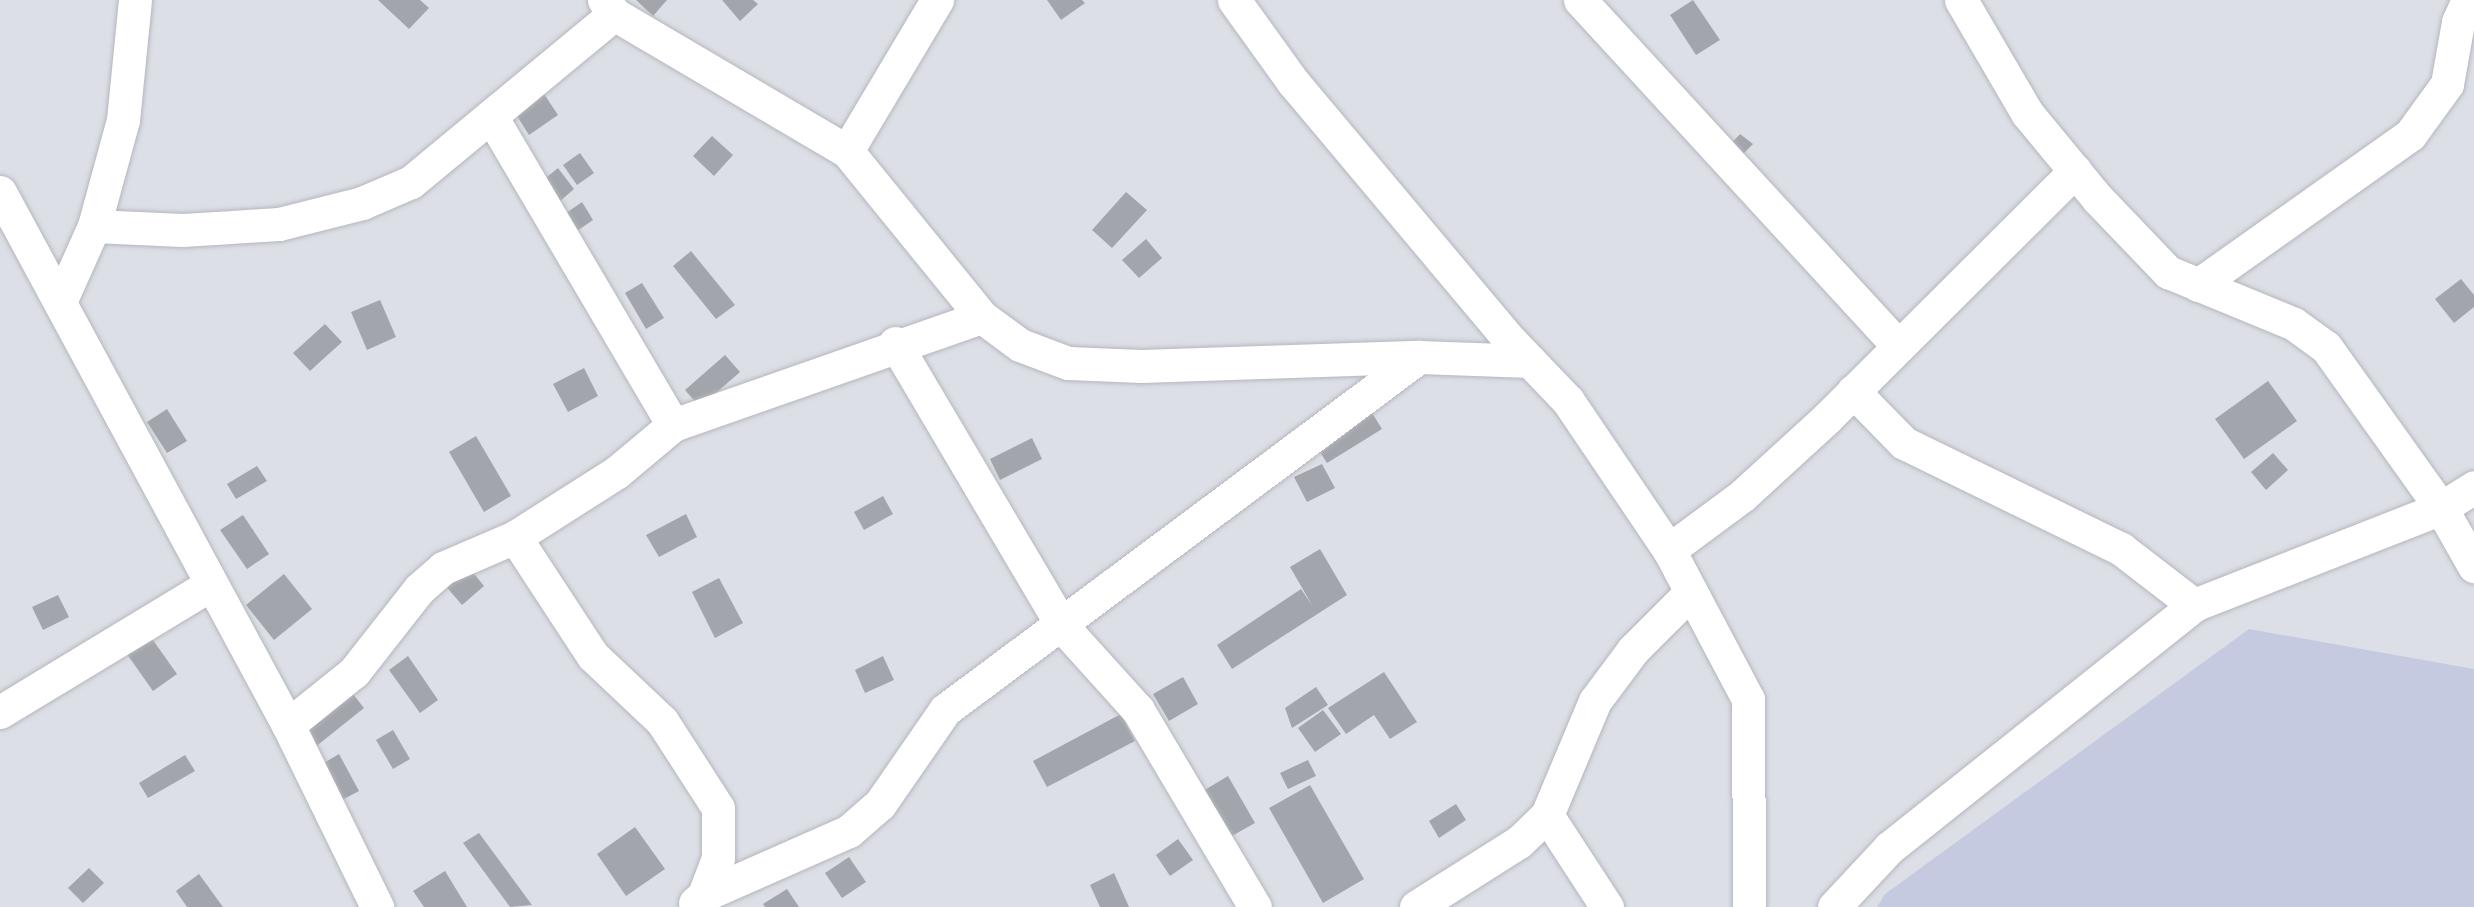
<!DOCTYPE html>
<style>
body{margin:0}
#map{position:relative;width:2474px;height:907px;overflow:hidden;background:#dddfe7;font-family:Raleway,sans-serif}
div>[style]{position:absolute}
.green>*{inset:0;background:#c5cae1}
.building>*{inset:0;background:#a3a5ac}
.roads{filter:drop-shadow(0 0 2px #b5b6be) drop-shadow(0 0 2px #b5b6be)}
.minor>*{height:33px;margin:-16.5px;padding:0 16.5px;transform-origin:16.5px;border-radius:16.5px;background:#fff}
span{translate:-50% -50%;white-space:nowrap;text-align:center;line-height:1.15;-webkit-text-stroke:6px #fff;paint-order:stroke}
</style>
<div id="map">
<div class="green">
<i style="clip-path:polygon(2249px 629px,2474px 669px,2474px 907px,1877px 907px,1885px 894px)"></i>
</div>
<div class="building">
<i style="clip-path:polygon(378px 0,420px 0,429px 8px,409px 29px)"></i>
<i style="clip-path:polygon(636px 0,667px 0,653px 16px)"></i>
<i style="clip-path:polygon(722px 0,753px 0,758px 4px,740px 21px)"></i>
<i style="clip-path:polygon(1047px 0,1082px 0,1085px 3px,1061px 20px)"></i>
<i style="clip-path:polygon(1693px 0,1720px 40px,1696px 55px,1670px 15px)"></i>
<i style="clip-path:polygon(544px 94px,558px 115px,529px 135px,515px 113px)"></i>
<i style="clip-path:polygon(1740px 134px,1753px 144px,1738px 159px,1726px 149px)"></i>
<i style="clip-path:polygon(712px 136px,733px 155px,714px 176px,693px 156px)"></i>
<i style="clip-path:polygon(580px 153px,594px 173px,577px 185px,563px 165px)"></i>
<i style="clip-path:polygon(558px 168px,574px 189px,559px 202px,542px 181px)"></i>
<i style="clip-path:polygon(1126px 192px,1147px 210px,1112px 248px,1092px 230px)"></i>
<i style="clip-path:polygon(582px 202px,593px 220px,571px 235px,559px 218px)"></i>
<i style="clip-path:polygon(1146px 239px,1162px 258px,1139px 278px,1122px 260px)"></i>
<i style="clip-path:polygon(691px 251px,735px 305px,716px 319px,673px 266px)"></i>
<i style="clip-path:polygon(2461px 279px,2474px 295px,2474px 307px,2454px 323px,2435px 299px)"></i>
<i style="clip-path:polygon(642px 283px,664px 318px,646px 329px,625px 293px)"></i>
<i style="clip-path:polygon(380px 300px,396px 337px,367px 350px,351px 312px)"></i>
<i style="clip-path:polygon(325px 324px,342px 342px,310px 371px,293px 353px)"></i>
<i style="clip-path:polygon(725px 355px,740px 372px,700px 407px,685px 390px)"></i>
<i style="clip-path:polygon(584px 368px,598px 396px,568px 412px,553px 384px)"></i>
<i style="clip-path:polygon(2268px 381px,2297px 421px,2244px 459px,2215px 419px)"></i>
<i style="clip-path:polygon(1369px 408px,1382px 429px,1327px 463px,1313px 441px)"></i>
<i style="clip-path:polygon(167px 409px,187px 441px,167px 453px,147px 422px)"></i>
<i style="clip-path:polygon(476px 436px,511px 496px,484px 512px,449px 452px)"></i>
<i style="clip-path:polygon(1032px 438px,1042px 459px,1000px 480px,990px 459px)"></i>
<i style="clip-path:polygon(2273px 453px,2288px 470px,2266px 490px,2251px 472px)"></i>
<i style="clip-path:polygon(1322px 464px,1335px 488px,1307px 502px,1294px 477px)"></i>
<i style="clip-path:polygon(257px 466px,267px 481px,236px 499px,227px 484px)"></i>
<i style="clip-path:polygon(883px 496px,893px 514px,864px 530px,854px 512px)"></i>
<i style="clip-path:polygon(686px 514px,697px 537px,659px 557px,646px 535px)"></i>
<i style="clip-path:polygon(243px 515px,269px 554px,247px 569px,220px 530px)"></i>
<i style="clip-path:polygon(1320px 549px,1347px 595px,1232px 669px,1217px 645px,1301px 589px,1312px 605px,1290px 567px)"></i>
<i style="clip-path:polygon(467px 565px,484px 586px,462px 605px,444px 584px)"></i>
<i style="clip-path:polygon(284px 574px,312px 609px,274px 640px,246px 605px)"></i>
<i style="clip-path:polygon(719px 578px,743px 623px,715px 638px,692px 592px)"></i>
<i style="clip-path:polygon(58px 595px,69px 617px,43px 630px,32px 607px)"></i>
<i style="clip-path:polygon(148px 633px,177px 674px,153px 691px,124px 650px)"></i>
<i style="clip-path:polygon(408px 656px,438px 700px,420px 713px,389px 670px)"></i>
<i style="clip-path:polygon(883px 656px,894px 680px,865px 693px,855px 670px)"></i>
<i style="clip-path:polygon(1384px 672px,1417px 722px,1390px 739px,1374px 715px,1346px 734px,1328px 708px)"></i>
<i style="clip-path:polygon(1183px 677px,1198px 704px,1169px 721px,1153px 694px)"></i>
<i style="clip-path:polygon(345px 684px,364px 708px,309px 752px,290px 728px)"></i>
<i style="clip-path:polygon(1316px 687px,1328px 705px,1292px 728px,1285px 708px)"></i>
<i style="clip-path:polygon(1323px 710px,1341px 734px,1315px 752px,1298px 728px)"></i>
<i style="clip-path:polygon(1121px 714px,1135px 741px,1047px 787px,1033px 761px)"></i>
<i style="clip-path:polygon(393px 730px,410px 759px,393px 769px,376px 740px)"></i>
<i style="clip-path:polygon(339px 754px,359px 791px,342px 800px,322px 764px)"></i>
<i style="clip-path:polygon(185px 755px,195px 771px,148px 798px,139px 783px)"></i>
<i style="clip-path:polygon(1308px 760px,1316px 776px,1288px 789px,1280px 773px)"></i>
<i style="clip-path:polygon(1228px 776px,1255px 823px,1230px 837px,1203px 791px)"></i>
<i style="clip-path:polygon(1310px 785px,1364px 879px,1323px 903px,1269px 808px)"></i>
<i style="clip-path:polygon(1456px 804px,1466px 820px,1439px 838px,1429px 821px)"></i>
<i style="clip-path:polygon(635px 827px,665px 869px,626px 896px,597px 854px)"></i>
<i style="clip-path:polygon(479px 833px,532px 905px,510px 907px,463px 843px)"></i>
<i style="clip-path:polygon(1178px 839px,1193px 860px,1170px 876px,1156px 855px)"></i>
<i style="clip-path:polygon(849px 857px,866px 882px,842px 898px,825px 873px)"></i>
<i style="clip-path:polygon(89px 868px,104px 883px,83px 903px,68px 888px)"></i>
<i style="clip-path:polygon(445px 871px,467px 907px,424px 907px,413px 891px)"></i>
<i style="clip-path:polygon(1114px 873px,1129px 907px,1100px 907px,1090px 885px)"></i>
<i style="clip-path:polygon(199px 874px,223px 907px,187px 907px,176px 891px)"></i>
<i style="clip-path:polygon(787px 889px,799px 907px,765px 907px,763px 904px)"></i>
</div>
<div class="roads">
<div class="minor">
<i style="left:604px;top:0;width:17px;rotate:54deg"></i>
<i style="left:614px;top:14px;width:270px;rotate:30.5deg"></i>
<i style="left:847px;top:151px;width:214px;rotate:50.9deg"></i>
<i style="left:982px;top:317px;width:47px;rotate:36.4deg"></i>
<i style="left:1020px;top:345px;width:51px;rotate:20.6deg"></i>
<i style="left:1068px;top:363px;width:73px;rotate:2.4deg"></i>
<i style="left:1141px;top:366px;width:278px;rotate:-1.9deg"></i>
<i style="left:1419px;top:357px;width:111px;rotate:2.1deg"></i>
<i style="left:1234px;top:0;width:101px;rotate:54.3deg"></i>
<i style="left:1293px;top:82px;width:330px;rotate:50deg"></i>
<i style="left:1505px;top:335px;width:91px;rotate:46.3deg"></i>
<i style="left:1568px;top:401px;width:180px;rotate:55.9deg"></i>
<i style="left:1669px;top:550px;width:169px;rotate:62.1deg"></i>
<i style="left:1748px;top:699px;width:208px;rotate:89.7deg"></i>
<i style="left:1580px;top:0;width:469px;rotate:47.4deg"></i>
<i style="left:1961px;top:0;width:131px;rotate:59.7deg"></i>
<i style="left:2027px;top:113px;width:110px;rotate:50.5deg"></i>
<i style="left:2097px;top:198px;width:103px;rotate:46.2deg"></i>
<i style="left:2168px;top:272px;width:136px;rotate:22.4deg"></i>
<i style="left:2294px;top:324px;width:39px;rotate:36deg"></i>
<i style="left:2326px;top:347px;width:198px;rotate:54.5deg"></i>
<i style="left:2441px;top:508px;width:67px;rotate:60.4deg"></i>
<i style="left:491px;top:116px;width:359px;rotate:59.5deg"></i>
<i style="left:847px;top:151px;width:176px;rotate:-59.2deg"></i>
<i style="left:0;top:192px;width:606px;rotate:61.62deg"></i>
<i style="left:288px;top:725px;width:203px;rotate:63.9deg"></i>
<i style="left:94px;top:226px;width:88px;rotate:2.6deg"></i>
<i style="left:182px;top:230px;width:97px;rotate:-3.5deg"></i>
<i style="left:279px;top:224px;width:86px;rotate:-14.2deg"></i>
<i style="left:362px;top:203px;width:53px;rotate:-23.2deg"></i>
<i style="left:411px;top:182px;width:264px;rotate:-39.6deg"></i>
<i style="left:2198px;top:285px;width:260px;rotate:-35.3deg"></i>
<i style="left:2410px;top:135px;width:63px;rotate:-54deg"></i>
<i style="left:2447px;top:84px;width:63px;rotate:-79.9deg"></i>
<i style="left:2458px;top:22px;width:24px;rotate:-66deg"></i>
<i style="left:60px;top:302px;width:83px;rotate:-65.9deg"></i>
<i style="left:94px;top:226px;width:110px;rotate:-74.7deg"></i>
<i style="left:123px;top:120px;width:121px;rotate:-84.3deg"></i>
<i style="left:895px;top:343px;width:330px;rotate:59.4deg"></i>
<i style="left:1063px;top:627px;width:112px;rotate:47.9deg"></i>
<i style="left:1138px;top:710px;width:229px;rotate:59.3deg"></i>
<i style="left:1853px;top:391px;width:73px;rotate:45.6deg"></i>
<i style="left:1904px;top:443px;width:242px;rotate:26deg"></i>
<i style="left:2121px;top:549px;width:92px;rotate:37.5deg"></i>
<i style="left:515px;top:537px;width:142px;rotate:56.8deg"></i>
<i style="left:593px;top:656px;width:95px;rotate:43.3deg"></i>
<i style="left:662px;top:721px;width:103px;rotate:57.2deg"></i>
<i style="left:718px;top:808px;width:50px;rotate:90deg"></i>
<i style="left:718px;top:858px;width:40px;rotate:111deg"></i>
<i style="left:704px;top:895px;width:12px;rotate:138deg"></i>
<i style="left:1669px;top:550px;width:92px;rotate:-36.6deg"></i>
<i style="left:1743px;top:495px;width:115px;rotate:-42.5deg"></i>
<i style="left:1828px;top:417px;width:349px;rotate:-44.9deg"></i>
<i style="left:0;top:712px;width:243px;rotate:-31.2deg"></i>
<i style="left:288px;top:725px;width:85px;rotate:-38.8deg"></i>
<i style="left:354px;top:672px;width:105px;rotate:-51.9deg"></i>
<i style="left:419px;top:589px;width:32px;rotate:-41deg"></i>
<i style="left:443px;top:568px;width:78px;rotate:-23.3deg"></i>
<i style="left:515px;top:537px;width:121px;rotate:-32.5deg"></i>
<i style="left:617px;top:472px;width:73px;rotate:-40deg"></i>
<i style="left:673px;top:425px;width:327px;rotate:-19.3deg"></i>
<i style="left:1547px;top:815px;width:110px;rotate:56.9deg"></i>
<i style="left:704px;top:895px;width:158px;rotate:-23.8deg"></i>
<i style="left:849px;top:831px;width:41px;rotate:-41.1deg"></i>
<i style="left:880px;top:804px;width:114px;rotate:-55.3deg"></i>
<i style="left:945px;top:710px;width:591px;rotate:-36.68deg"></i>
<i style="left:1416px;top:907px;width:122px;rotate:-32.3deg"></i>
<i style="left:1519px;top:842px;width:39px;rotate:-44deg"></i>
<i style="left:1547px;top:815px;width:124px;rotate:-67.2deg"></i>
<i style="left:1595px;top:701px;width:64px;rotate:-53.3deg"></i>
<i style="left:1633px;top:650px;width:82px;rotate:-45deg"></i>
<i style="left:1834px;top:907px;width:81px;rotate:-47deg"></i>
<i style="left:1889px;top:848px;width:390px;rotate:-38.5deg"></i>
<i style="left:2194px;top:605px;width:265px;rotate:-21.4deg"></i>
<i style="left:2441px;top:508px;width:39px;rotate:-32deg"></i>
</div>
</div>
</div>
